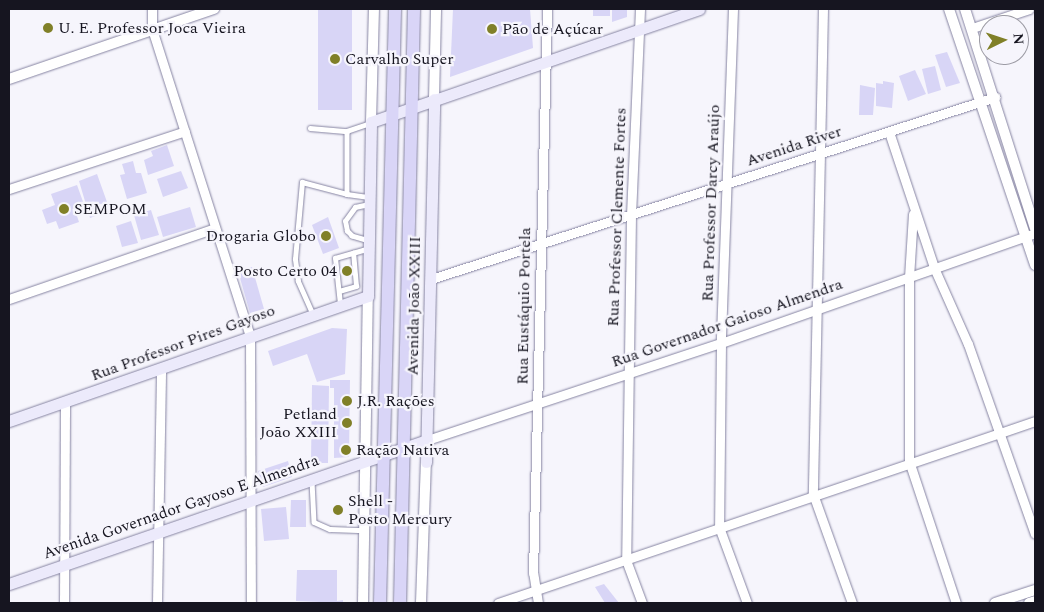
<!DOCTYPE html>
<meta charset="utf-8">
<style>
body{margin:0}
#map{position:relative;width:1044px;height:612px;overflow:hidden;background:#f6f5fc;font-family:Spectral,serif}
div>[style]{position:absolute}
.building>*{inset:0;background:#d8d5f6}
.roads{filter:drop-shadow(0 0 1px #8684a2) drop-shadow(0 0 1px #8684a2)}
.service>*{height:4.5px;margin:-2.25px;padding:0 2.25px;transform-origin:2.25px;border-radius:2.25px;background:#fff}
.minor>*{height:9px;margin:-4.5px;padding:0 4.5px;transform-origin:4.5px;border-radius:4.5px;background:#fff}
.tertiary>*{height:10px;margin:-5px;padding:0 5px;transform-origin:5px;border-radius:5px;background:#fff}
.secondary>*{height:11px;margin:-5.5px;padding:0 5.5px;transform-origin:5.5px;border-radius:5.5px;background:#eceafb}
.primary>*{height:12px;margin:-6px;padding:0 6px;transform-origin:6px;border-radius:6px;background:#d9d5f7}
.dots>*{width:14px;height:14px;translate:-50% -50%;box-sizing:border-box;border:2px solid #f6f5fc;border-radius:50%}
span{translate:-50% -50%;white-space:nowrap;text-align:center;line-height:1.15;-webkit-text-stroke:4.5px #f6f5fc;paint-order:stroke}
.poi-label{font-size:16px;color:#161520}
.left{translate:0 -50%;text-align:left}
.right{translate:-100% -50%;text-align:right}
.street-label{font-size:16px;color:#161520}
.frame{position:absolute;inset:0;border:10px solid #161520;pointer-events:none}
.north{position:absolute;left:979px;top:15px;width:50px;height:50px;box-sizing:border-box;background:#f6f5fc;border:1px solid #9c9ba4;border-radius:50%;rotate:86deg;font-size:14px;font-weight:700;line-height:20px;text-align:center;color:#161520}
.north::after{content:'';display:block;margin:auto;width:18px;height:22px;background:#808028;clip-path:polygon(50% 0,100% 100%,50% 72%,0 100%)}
</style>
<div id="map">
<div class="building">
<i style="clip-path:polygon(318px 9px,352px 9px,352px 110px,318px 110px)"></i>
<i style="clip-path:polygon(453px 9px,530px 9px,533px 48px,450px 77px)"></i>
<i style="clip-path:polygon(593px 9px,610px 9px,610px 16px,593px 16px)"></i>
<i style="clip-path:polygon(612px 9px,627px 9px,627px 17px,612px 22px)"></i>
<i style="clip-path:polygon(947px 52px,960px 83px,946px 87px,935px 55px)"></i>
<i style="clip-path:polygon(935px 66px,941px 90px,928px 94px,922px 69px)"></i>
<i style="clip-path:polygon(915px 70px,926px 94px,908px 101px,899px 76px)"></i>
<i style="clip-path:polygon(883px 81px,894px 83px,892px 108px,876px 106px,876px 83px,883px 84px)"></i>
<i style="clip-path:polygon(860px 85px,875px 88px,873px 115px,859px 115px)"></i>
<i style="clip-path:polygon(167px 145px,174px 166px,148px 175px,144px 160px,153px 156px,151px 151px)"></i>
<i style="clip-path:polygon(133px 161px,136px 173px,141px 173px,147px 193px,127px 199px,120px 175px,125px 174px,122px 164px)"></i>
<i style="clip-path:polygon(181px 171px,188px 188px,163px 197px,157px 179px)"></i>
<i style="clip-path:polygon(97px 174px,107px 202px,94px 206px,98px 215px,90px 218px,79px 181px)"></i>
<i style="clip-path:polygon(77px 185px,86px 210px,76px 213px,79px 222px,59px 229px,56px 221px,47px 224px,42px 210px,55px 205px,51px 194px)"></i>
<i style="clip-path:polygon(190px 207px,196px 227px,163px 237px,157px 217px)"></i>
<i style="clip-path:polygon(151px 210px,159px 235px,141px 240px,134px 215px)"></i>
<i style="clip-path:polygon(328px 217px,339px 248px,323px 254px,312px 225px)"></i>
<i style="clip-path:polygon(131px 221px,138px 243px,122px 247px,116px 226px)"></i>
<i style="clip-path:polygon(252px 267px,264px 309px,250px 313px,238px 271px)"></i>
<i style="clip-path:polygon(332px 328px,347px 329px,345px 374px,317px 382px,307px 354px,273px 366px,268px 351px)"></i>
<i style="clip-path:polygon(330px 380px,350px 380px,349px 457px,334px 458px,334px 388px,330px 388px)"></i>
<i style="clip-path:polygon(312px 385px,329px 386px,328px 463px,311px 463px)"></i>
<i style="clip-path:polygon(288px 461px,292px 477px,263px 487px,258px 471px)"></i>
<i style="clip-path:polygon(291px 500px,306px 500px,306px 527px,290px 527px)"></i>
<i style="clip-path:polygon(286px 507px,289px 539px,264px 541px,261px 509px)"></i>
<i style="clip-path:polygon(297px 570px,337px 570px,337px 601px,343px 600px,343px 603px,296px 601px)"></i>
<i style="clip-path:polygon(604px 584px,619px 603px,605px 603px,595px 587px)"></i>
</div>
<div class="roads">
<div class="service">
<i style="left:310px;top:128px;width:37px;rotate:5deg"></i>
<i style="left:347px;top:131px;width:24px;rotate:-19deg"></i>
<i style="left:347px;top:131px;width:63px;rotate:90deg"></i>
<i style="left:347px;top:194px;width:22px;rotate:8deg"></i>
<i style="left:369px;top:241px;width:18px;rotate:-164deg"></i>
<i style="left:352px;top:236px;width:7px;rotate:-135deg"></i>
<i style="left:347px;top:231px;width:10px;rotate:-101deg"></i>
<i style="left:345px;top:221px;width:17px;rotate:-54deg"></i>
<i style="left:355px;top:207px;width:14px;rotate:-12deg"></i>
<i style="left:339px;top:291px;width:18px;rotate:-16deg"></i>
<i style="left:356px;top:286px;width:33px;rotate:-95deg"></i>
<i style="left:340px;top:304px;width:46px;rotate:-96.2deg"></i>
<i style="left:335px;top:258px;width:33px;rotate:-16deg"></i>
<i style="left:312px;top:313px;width:35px;rotate:-114deg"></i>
<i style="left:298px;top:281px;width:22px;rotate:-98deg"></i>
<i style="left:295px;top:259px;width:77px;rotate:-84.8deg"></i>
<i style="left:302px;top:182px;width:47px;rotate:14.9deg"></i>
<i style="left:312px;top:481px;width:41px;rotate:87.2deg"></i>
<i style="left:314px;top:522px;width:17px;rotate:24deg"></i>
<i style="left:330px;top:529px;width:34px;rotate:2deg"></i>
</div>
<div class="minor">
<i style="left:152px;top:9px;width:20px;rotate:90deg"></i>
<i style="left:152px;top:29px;width:322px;rotate:72.3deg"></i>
<i style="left:250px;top:336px;width:267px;rotate:89.8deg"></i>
<i style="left:640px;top:9px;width:206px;rotate:92.5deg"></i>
<i style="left:631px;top:215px;width:345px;rotate:90.8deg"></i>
<i style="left:626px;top:560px;width:46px;rotate:69.6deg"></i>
<i style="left:733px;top:9px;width:334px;rotate:92.1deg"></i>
<i style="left:721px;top:343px;width:184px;rotate:90.6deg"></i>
<i style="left:719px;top:527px;width:81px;rotate:69.8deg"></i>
<i style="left:823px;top:9px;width:485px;rotate:91.2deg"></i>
<i style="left:813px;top:494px;width:116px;rotate:70.3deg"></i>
<i style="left:972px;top:28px;width:60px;rotate:-18.4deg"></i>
<i style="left:889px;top:132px;width:145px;rotate:71.6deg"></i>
<i style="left:935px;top:270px;width:81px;rotate:66deg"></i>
<i style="left:968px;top:344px;width:201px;rotate:70.6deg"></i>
<i style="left:9px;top:189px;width:185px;rotate:-18.2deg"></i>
<i style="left:913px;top:214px;width:64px;rotate:93.6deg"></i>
<i style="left:909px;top:278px;width:183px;rotate:90deg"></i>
<i style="left:909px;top:461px;width:150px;rotate:71.7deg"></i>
<i style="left:431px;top:279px;width:593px;rotate:-17.88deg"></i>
<i style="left:9px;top:299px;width:218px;rotate:-19deg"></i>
<i style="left:427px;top:440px;width:310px;rotate:-18.3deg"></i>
<i style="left:721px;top:343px;width:333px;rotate:-19.3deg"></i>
<i style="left:64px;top:603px;width:201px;rotate:-89.7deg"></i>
<i style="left:157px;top:603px;width:234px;rotate:-89deg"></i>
<i style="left:498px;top:603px;width:567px;rotate:-18.72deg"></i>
<i style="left:538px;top:603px;width:30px;rotate:-99deg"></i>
<i style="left:533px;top:573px;width:564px;rotate:-88.58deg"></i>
</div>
<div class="tertiary">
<i style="left:949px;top:9px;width:270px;rotate:71.4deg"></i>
<i style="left:965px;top:9px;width:230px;rotate:72.3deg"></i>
<i style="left:9px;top:79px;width:217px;rotate:-18.9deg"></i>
<i style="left:434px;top:99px;width:90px;rotate:-88.7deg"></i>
<i style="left:371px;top:122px;width:113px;rotate:-88.5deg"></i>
<i style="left:363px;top:603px;width:307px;rotate:-89.1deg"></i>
<i style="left:421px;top:603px;width:141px;rotate:-88deg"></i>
<i style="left:995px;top:603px;width:42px;rotate:-18deg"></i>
<i style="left:1029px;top:603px;width:6px;rotate:-18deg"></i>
</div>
<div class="secondary">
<i style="left:9px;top:421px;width:380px;rotate:-19.2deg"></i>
<i style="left:368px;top:296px;width:174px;rotate:-89deg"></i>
<i style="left:371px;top:122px;width:347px;rotate:-19deg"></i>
<i style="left:426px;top:462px;width:363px;rotate:-88.7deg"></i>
<i style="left:9px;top:584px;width:442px;rotate:-19deg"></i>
</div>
<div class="primary">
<i style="left:380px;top:603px;width:594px;rotate:-88.55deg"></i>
<i style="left:400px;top:603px;width:594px;rotate:-88.65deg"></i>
</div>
</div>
<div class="dots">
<i style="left:48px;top:28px;background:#808028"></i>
<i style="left:492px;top:29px;background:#808028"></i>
<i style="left:335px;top:59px;background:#808028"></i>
<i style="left:64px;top:209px;background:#808028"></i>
<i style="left:326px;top:236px;background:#808028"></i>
<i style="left:347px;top:271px;background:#808028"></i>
<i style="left:347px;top:401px;background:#808028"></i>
<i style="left:347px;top:423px;background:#808028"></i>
<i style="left:346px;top:450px;background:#808028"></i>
<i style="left:338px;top:510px;background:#808028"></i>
</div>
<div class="poi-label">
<span class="left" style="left:58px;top:28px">U. E. Professor Joca Vieira</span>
<span class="left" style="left:502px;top:29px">Pão de Açúcar</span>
<span class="left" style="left:345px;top:59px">Carvalho Super</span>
<span class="left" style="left:74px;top:209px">SEMPOM</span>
<span class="right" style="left:316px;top:236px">Drogaria Globo</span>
<span class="right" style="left:337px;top:271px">Posto Certo 04</span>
<span class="left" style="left:357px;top:401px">J.R. Rações</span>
<span class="right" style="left:337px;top:423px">Petland<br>João XXIII</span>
<span class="left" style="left:356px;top:450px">Ração Nativa</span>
<span class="left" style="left:348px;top:510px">Shell -<br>Posto Mercury</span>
</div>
<div class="street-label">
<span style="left:794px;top:146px;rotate:-18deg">Avenida River</span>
<span style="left:711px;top:203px;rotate:-88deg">Rua Professor Darcy Araújo</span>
<span style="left:617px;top:217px;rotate:-88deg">Rua Professor Clemente Fortes</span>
<span style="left:414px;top:306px;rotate:-89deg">Avenida João XXIII</span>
<span style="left:524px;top:306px;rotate:-89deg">Rua Eustáquio Portela</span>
<span style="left:727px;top:323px;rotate:-19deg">Rua Governador Gaioso Almendra</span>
<span style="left:183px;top:343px;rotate:-20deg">Rua Professor Pires Gayoso</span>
<span style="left:181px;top:507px;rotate:-19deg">Avenida Governador Gayoso E Almendra</span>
</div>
<div class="frame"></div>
<div class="north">N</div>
</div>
